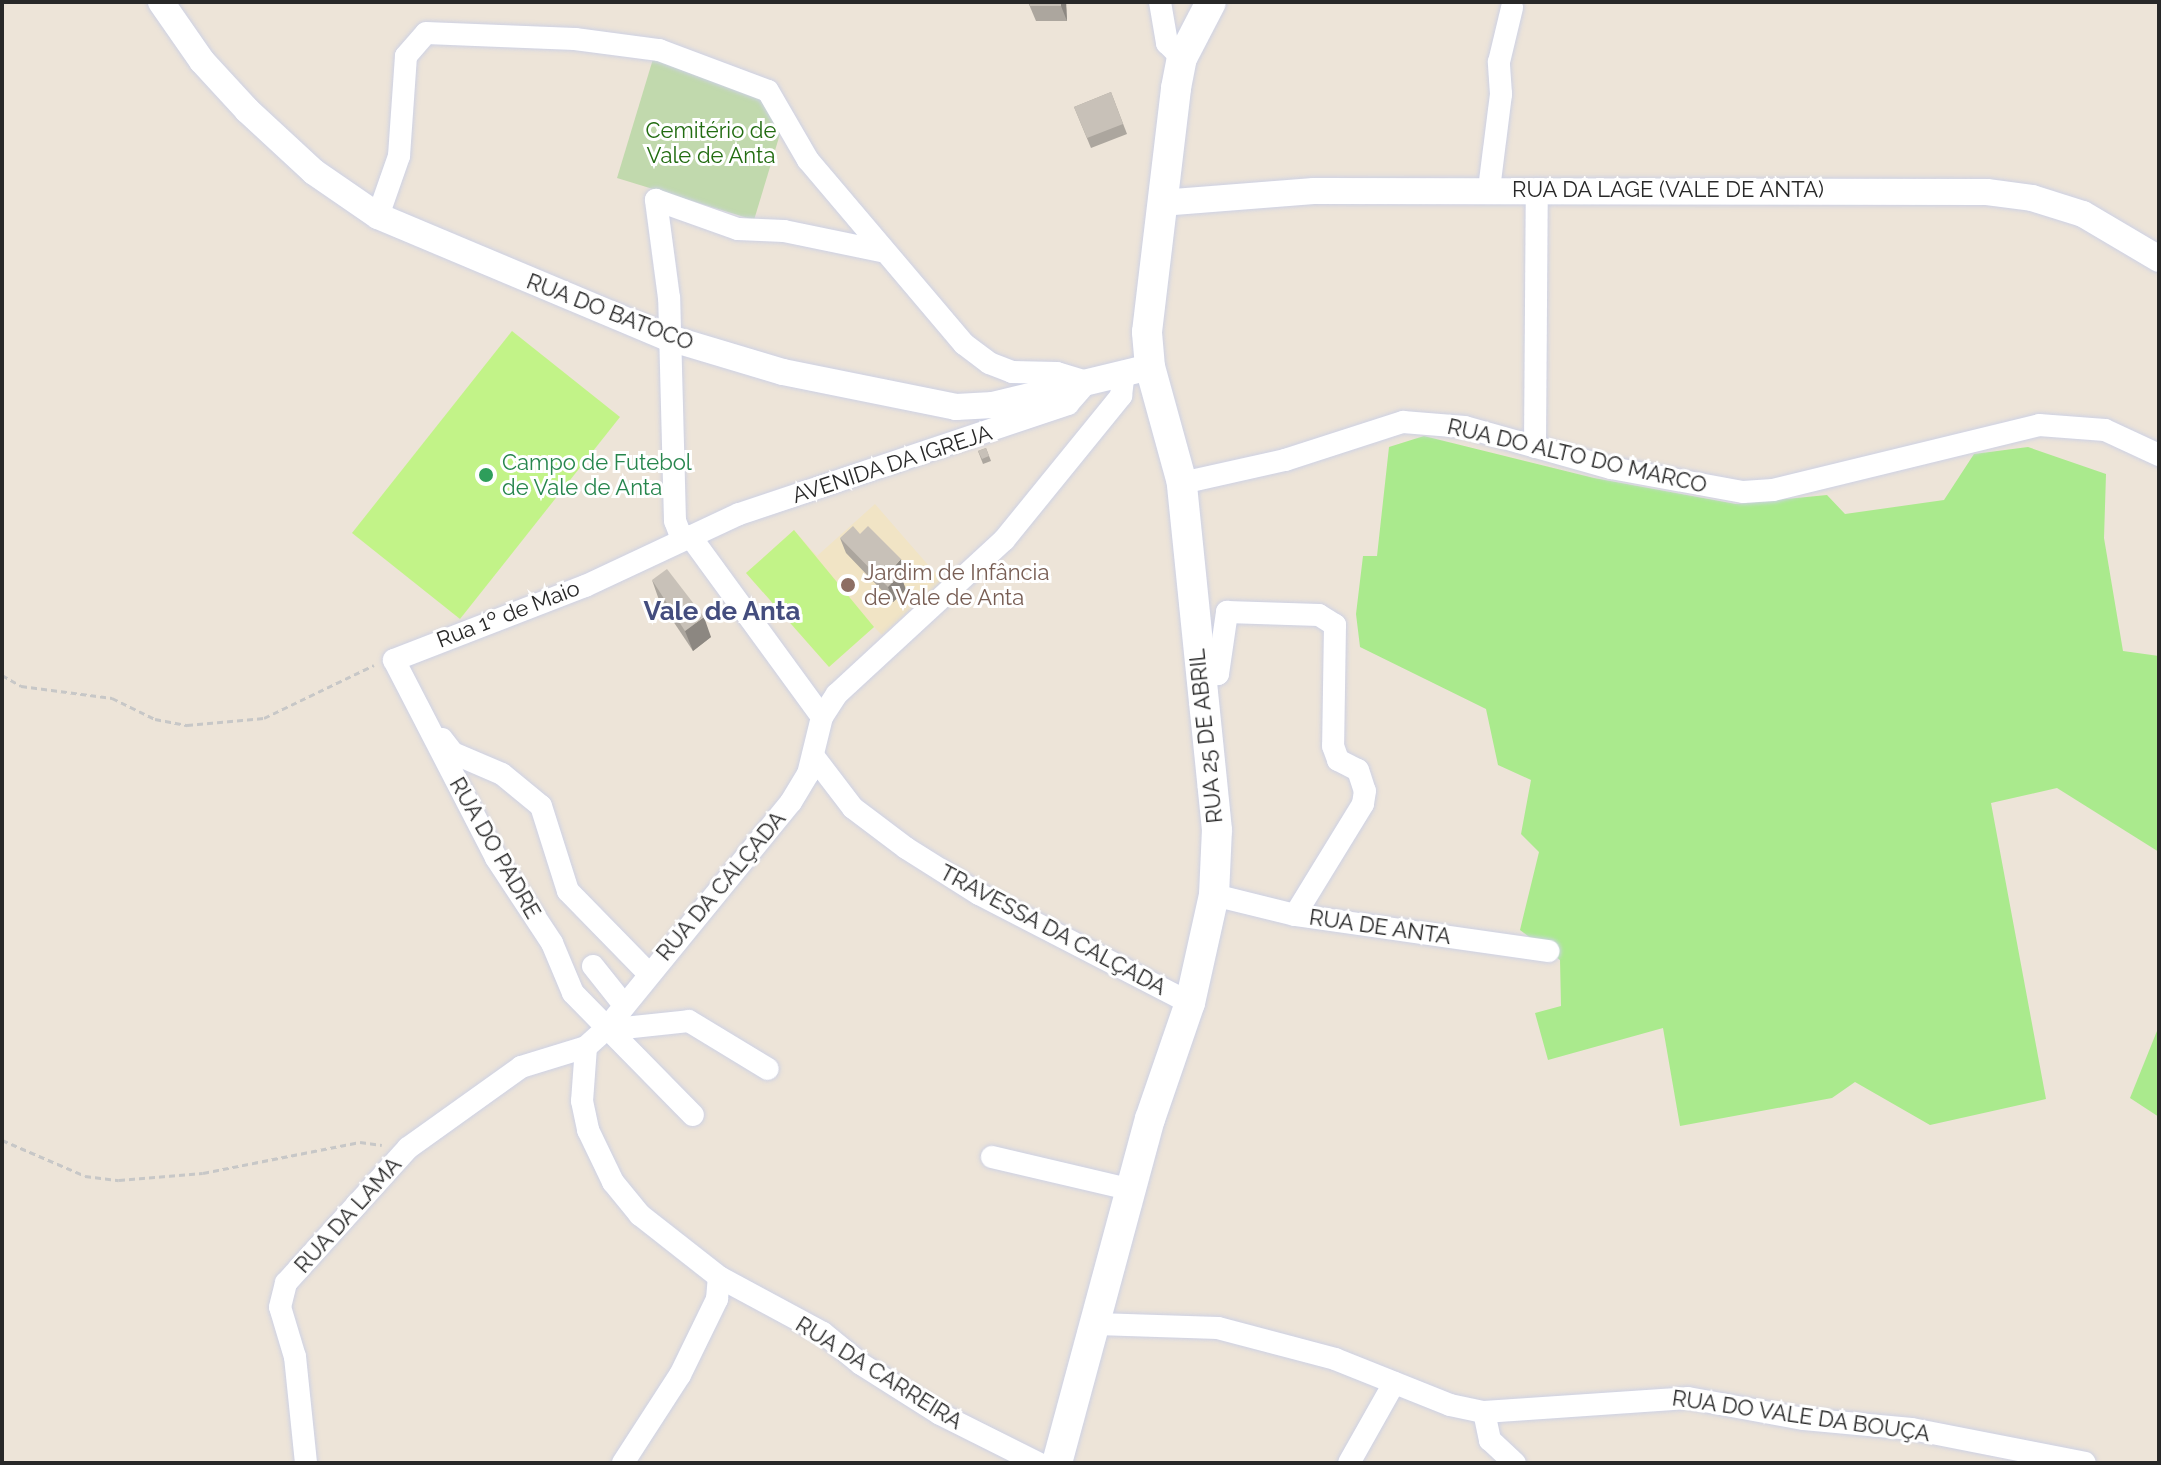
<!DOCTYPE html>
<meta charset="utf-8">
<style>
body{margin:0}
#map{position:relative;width:2161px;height:1465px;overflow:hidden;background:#ede4d8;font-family:Raleway,sans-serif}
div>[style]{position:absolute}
.education>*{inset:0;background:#f1e4c5}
.green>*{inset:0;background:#aaea8d}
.cemetery>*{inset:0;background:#c1d9ad}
.pitch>*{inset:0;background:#c2f388}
.path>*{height:3px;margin-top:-1.5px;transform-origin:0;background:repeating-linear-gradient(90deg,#c7c7c7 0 6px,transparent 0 10px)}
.roads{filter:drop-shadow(0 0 2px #cdd1e4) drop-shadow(0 0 2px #cdd1e4)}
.minor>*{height:22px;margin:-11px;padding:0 11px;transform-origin:11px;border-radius:11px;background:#fff}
.tertiary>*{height:26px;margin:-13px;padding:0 13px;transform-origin:13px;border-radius:13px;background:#fff}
.secondary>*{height:30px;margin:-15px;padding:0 15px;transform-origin:15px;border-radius:15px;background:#fff}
.wall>*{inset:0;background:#aca69e}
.shaded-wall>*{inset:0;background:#8c8781}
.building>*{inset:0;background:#c8c1b8}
.dots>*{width:22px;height:22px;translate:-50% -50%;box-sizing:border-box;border:4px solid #fff;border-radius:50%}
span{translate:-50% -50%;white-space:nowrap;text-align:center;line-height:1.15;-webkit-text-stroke:6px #fff;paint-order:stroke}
.park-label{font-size:22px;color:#226c11}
.street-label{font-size:22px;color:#282828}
.leisure-label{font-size:22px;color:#27864d}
.left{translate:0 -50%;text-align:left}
.education-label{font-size:22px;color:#785e54}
.quarter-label{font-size:26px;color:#444d7e;font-weight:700}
.frame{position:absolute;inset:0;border:4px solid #282828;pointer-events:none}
</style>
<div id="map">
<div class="education">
<i style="clip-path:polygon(875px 504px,942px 581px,882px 635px,874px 627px,829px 667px,746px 573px,794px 530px,817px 556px)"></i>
</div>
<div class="green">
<i style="clip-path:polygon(1424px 436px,1594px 478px,1736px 504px,1827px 495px,1845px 514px,1944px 500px,1974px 454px,2028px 447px,2106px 474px,2104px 538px,2123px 651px,2159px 656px,2159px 852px,2057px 788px,1991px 803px,2046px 1099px,1930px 1125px,1855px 1082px,1832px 1098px,1680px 1126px,1663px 1028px,1548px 1060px,1535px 1013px,1561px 1006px,1560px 960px,1520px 930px,1539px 852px,1521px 834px,1531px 780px,1498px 765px,1486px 709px,1360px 647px,1356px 614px,1363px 556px,1377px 556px,1389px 447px)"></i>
<i style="clip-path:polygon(2159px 1026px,2159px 1117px,2130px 1098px)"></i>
</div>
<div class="cemetery">
<i style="clip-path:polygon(653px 59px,737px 86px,759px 96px,772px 112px,780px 134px,754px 220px,617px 178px)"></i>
</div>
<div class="pitch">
<i style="clip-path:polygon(512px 331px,620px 417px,460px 619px,352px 533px)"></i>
<i style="clip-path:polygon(794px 530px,874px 627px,829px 667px,746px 573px)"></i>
</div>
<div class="path">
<i style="left:2px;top:675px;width:22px;rotate:30deg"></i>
<i style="left:21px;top:686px;width:92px;rotate:7.5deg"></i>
<i style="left:112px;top:698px;width:48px;rotate:26deg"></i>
<i style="left:155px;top:719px;width:33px;rotate:11deg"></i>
<i style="left:187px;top:725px;width:77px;rotate:-5.2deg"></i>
<i style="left:264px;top:718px;width:122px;rotate:-25.7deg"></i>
<i style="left:2px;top:1140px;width:90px;rotate:23.4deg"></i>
<i style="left:85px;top:1176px;width:34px;rotate:7deg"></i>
<i style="left:119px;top:1180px;width:84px;rotate:-4.8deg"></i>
<i style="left:203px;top:1173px;width:160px;rotate:-11.2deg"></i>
<i style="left:360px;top:1142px;width:22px;rotate:8deg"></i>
</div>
<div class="roads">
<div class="minor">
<i style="left:1160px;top:2px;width:42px;rotate:80.3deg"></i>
<i style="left:1167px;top:43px;width:21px;rotate:45deg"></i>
<i style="left:1489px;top:189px;width:96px;rotate:-82.8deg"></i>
<i style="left:1501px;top:94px;width:32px;rotate:-94deg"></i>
<i style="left:1499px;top:62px;width:56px;rotate:-76.5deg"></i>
<i style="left:378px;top:216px;width:64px;rotate:-70.7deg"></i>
<i style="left:399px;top:156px;width:100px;rotate:-86deg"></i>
<i style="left:406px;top:56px;width:30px;rotate:-49deg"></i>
<i style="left:426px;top:33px;width:149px;rotate:2.3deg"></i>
<i style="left:575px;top:39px;width:85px;rotate:7.5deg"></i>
<i style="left:659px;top:50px;width:116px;rotate:20.6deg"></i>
<i style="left:768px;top:91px;width:80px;rotate:59.9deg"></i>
<i style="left:808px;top:160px;width:241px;rotate:49.7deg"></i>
<i style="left:964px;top:344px;width:31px;rotate:37deg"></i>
<i style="left:989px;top:363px;width:25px;rotate:21deg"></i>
<i style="left:1012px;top:372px;width:45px;rotate:1.3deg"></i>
<i style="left:1057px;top:373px;width:31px;rotate:17deg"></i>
<i style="left:1087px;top:382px;width:29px;rotate:131deg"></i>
<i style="left:1068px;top:404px;width:347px;rotate:161.5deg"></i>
<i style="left:739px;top:514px;width:170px;rotate:154.9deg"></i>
<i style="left:585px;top:586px;width:205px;rotate:158.8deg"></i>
<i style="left:394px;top:660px;width:223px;rotate:62.7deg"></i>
<i style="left:496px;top:858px;width:102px;rotate:56.6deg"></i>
<i style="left:552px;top:943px;width:54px;rotate:67.2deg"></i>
<i style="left:573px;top:993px;width:171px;rotate:45.5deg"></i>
<i style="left:1535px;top:447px;width:258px;rotate:-89.6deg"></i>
<i style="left:1182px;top:483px;width:106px;rotate:-12.6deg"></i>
<i style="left:1285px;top:460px;width:124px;rotate:-17.9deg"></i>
<i style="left:1403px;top:422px;width:62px;rotate:4.6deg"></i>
<i style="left:1465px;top:427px;width:152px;rotate:15.7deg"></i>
<i style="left:1611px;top:468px;width:134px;rotate:10.3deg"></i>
<i style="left:1743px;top:492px;width:30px;rotate:-4deg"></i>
<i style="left:1773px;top:490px;width:274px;rotate:-13.7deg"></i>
<i style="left:2039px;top:425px;width:66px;rotate:4.3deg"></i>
<i style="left:2105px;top:430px;width:60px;rotate:24.8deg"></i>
<i style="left:690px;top:536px;width:224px;rotate:53.9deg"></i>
<i style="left:682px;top:539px;width:19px;rotate:-111deg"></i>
<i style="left:675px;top:521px;width:223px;rotate:-91.5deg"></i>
<i style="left:669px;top:298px;width:99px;rotate:-97.6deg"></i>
<i style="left:656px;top:200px;width:87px;rotate:19.5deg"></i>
<i style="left:738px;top:229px;width:46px;rotate:2.5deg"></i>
<i style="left:784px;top:231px;width:99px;rotate:11.7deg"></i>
<i style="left:1199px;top:676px;width:19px;rotate:-6deg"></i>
<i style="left:1218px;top:674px;width:63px;rotate:-81.7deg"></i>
<i style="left:1227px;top:612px;width:92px;rotate:1.9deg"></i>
<i style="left:1319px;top:615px;width:19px;rotate:32deg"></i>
<i style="left:1335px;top:625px;width:121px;rotate:90.9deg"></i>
<i style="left:1333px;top:746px;width:15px;rotate:70deg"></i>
<i style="left:1338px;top:760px;width:22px;rotate:27deg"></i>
<i style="left:1358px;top:770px;width:22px;rotate:72deg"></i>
<i style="left:1365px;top:791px;width:13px;rotate:99deg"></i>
<i style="left:1363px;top:804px;width:130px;rotate:121.5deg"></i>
<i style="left:442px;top:739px;width:18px;rotate:52deg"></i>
<i style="left:453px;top:753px;width:53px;rotate:23.2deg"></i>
<i style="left:502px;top:774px;width:50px;rotate:39.4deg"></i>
<i style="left:541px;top:806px;width:89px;rotate:72.4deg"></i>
<i style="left:568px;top:891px;width:115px;rotate:45.7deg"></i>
<i style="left:814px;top:757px;width:64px;rotate:52.6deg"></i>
<i style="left:853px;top:808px;width:66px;rotate:37deg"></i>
<i style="left:906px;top:848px;width:86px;rotate:32.2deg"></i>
<i style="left:979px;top:894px;width:237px;rotate:27.3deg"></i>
<i style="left:1214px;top:895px;width:83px;rotate:13.9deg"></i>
<i style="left:1295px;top:915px;width:256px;rotate:8.1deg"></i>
<i style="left:593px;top:966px;width:50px;rotate:51.5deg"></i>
<i style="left:605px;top:1030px;width:84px;rotate:-6.1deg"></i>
<i style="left:689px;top:1021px;width:92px;rotate:31.3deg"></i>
<i style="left:586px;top:1047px;width:54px;rotate:94.2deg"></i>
<i style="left:582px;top:1101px;width:30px;rotate:78deg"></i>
<i style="left:588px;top:1130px;width:58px;rotate:64.3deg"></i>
<i style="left:613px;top:1182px;width:43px;rotate:50.7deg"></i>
<i style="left:640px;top:1215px;width:100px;rotate:38.1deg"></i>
<i style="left:719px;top:1277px;width:118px;rotate:28.3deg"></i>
<i style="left:823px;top:1333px;width:49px;rotate:39.2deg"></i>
<i style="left:861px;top:1364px;width:93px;rotate:32.3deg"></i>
<i style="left:940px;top:1414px;width:110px;rotate:26.6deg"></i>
<i style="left:992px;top:1157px;width:145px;rotate:13.2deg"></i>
<i style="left:1097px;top:1324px;width:121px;rotate:1.9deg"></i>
<i style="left:1218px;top:1328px;width:121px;rotate:14.8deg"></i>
<i style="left:1335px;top:1359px;width:124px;rotate:21.8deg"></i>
<i style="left:1450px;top:1405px;width:35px;rotate:12deg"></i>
<i style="left:1484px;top:1412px;width:204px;rotate:-3.9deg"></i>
<i style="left:1688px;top:1398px;width:118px;rotate:10.3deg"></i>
<i style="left:1804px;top:1419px;width:108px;rotate:5.3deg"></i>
<i style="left:1912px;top:1429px;width:176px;rotate:11.1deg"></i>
<i style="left:1484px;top:1412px;width:29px;rotate:78deg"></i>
<i style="left:1490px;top:1440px;width:34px;rotate:43deg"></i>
<i style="left:306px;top:1463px;width:107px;rotate:-95.9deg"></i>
<i style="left:295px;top:1357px;width:52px;rotate:-106.7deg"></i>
<i style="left:280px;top:1307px;width:25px;rotate:-76deg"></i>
<i style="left:286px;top:1283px;width:182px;rotate:-47.9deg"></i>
<i style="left:408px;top:1148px;width:139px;rotate:-35.6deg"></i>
<i style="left:521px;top:1067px;width:68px;rotate:-17.1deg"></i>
<i style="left:586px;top:1047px;width:25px;rotate:-42deg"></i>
<i style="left:605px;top:1030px;width:294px;rotate:-50.8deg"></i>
<i style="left:791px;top:802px;width:33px;rotate:-59deg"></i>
<i style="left:808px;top:774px;width:59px;rotate:-76.2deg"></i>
<i style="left:822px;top:717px;width:27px;rotate:-57deg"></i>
<i style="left:837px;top:694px;width:227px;rotate:-42.7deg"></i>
<i style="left:1004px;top:540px;width:186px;rotate:-50.9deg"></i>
<i style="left:1121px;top:396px;width:23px;rotate:-83deg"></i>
<i style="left:623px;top:1463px;width:105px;rotate:-57.1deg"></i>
<i style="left:680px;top:1375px;width:85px;rotate:-64deg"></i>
<i style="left:717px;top:1299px;width:22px;rotate:-85deg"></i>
<i style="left:1349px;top:1463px;width:92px;rotate:-60.6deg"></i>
</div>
<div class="tertiary">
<i style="left:161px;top:2px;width:72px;rotate:55.2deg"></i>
<i style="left:202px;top:61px;width:67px;rotate:47.4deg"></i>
<i style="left:247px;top:110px;width:91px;rotate:42.8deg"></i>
<i style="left:314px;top:172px;width:78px;rotate:34.5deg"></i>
<i style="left:378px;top:216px;width:312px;rotate:22.8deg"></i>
<i style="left:666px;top:337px;width:122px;rotate:16.7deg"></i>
<i style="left:783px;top:372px;width:177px;rotate:11.4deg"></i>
<i style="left:956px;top:407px;width:37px;rotate:-3deg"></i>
<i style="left:993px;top:405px;width:162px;rotate:-13.6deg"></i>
<i style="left:1161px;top:203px;width:153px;rotate:-4.5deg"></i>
<i style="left:1314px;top:191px;width:673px;rotate:0.09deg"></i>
<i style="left:1987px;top:192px;width:45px;rotate:7.6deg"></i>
<i style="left:2032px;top:198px;width:53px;rotate:17.4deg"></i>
<i style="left:2083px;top:214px;width:88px;rotate:30.6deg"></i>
</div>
<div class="secondary">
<i style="left:1057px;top:1463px;width:356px;rotate:-74.9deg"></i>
<i style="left:1150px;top:1119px;width:123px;rotate:-71deg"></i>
<i style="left:1190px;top:1003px;width:111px;rotate:-77.5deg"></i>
<i style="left:1214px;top:895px;width:65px;rotate:-87.4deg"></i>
<i style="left:1217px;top:830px;width:349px;rotate:-95.8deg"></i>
<i style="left:1182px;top:483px;width:120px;rotate:-105.4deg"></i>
<i style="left:1150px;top:367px;width:35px;rotate:-95deg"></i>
<i style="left:1147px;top:332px;width:246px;rotate:-83.2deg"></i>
<i style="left:1176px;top:88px;width:31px;rotate:-79deg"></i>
<i style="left:1182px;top:58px;width:63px;rotate:-62.6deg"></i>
</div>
</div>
<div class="wall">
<i style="clip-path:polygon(1028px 2px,1066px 2px,1067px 21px,1036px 21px)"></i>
<i style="clip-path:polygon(1111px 92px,1127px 134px,1091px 148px,1074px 107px)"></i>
<i style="clip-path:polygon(986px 448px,991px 461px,983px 464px,978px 451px)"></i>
<i style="clip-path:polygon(840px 538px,906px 575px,902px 579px,906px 590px,893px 602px,846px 553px)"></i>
<i style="clip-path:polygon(652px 580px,711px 637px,693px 651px,659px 600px)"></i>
</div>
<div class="shaded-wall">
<i style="clip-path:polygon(1061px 2px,1066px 2px,1067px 21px,1061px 6px)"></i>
<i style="clip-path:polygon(901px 559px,906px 575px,902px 579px,906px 590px,893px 602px,888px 587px,893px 568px)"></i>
<i style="clip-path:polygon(704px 617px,711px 637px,693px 651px,685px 631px)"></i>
</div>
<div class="building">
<i style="clip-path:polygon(1029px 2px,1061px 2px,1061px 6px,1030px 6px)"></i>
<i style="clip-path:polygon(1111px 92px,1123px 124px,1087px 138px,1074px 107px)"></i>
<i style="clip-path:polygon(986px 448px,989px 456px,982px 459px,978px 451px)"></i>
<i style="clip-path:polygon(853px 526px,860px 534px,868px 526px,901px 559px,893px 568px,900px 575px,888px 587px,840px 538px)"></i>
<i style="clip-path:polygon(667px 569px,704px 617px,685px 631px,652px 580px)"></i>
</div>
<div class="dots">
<i style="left:486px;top:475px;background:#2e9e5b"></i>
<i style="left:848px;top:585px;background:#8d6e63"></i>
</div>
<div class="park-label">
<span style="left:711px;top:143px">Cemitério de<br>Vale de Anta</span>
</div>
<div class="street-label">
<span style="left:1668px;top:190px">RUA DA LAGE (VALE DE ANTA)</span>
<span style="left:610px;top:312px;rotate:21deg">RUA DO BATOCO</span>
<span style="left:1577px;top:456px;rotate:13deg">RUA DO ALTO DO MARCO</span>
<span style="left:892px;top:464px;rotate:-18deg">AVENIDA DA IGREJA</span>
<span style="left:508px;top:614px;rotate:-21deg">Rua 1º de Maio</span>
<span style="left:1206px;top:736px;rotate:-96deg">RUA 25 DE ABRIL</span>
<span style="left:495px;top:848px;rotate:60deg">RUA DO PADRE</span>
<span style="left:721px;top:886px;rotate:-50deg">RUA DA CALÇADA</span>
<span style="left:1380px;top:927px;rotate:8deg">RUA DE ANTA</span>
<span style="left:1053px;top:930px;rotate:28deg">TRAVESSA DA CALÇADA</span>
<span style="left:348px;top:1215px;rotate:-48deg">RUA DA LAMA</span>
<span style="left:879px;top:1373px;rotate:32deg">RUA DA CARREIRA</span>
<span style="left:1801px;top:1416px;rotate:8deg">RUA DO VALE DA BOUÇA</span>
</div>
<div class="leisure-label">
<span class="left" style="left:502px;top:475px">Campo de Futebol<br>de Vale de Anta</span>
</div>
<div class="education-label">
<span class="left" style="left:864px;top:585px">Jardim de Infância<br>de Vale de Anta</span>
</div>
<div class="quarter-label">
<span style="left:722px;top:612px">Vale de Anta</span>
</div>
<div class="frame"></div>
</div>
